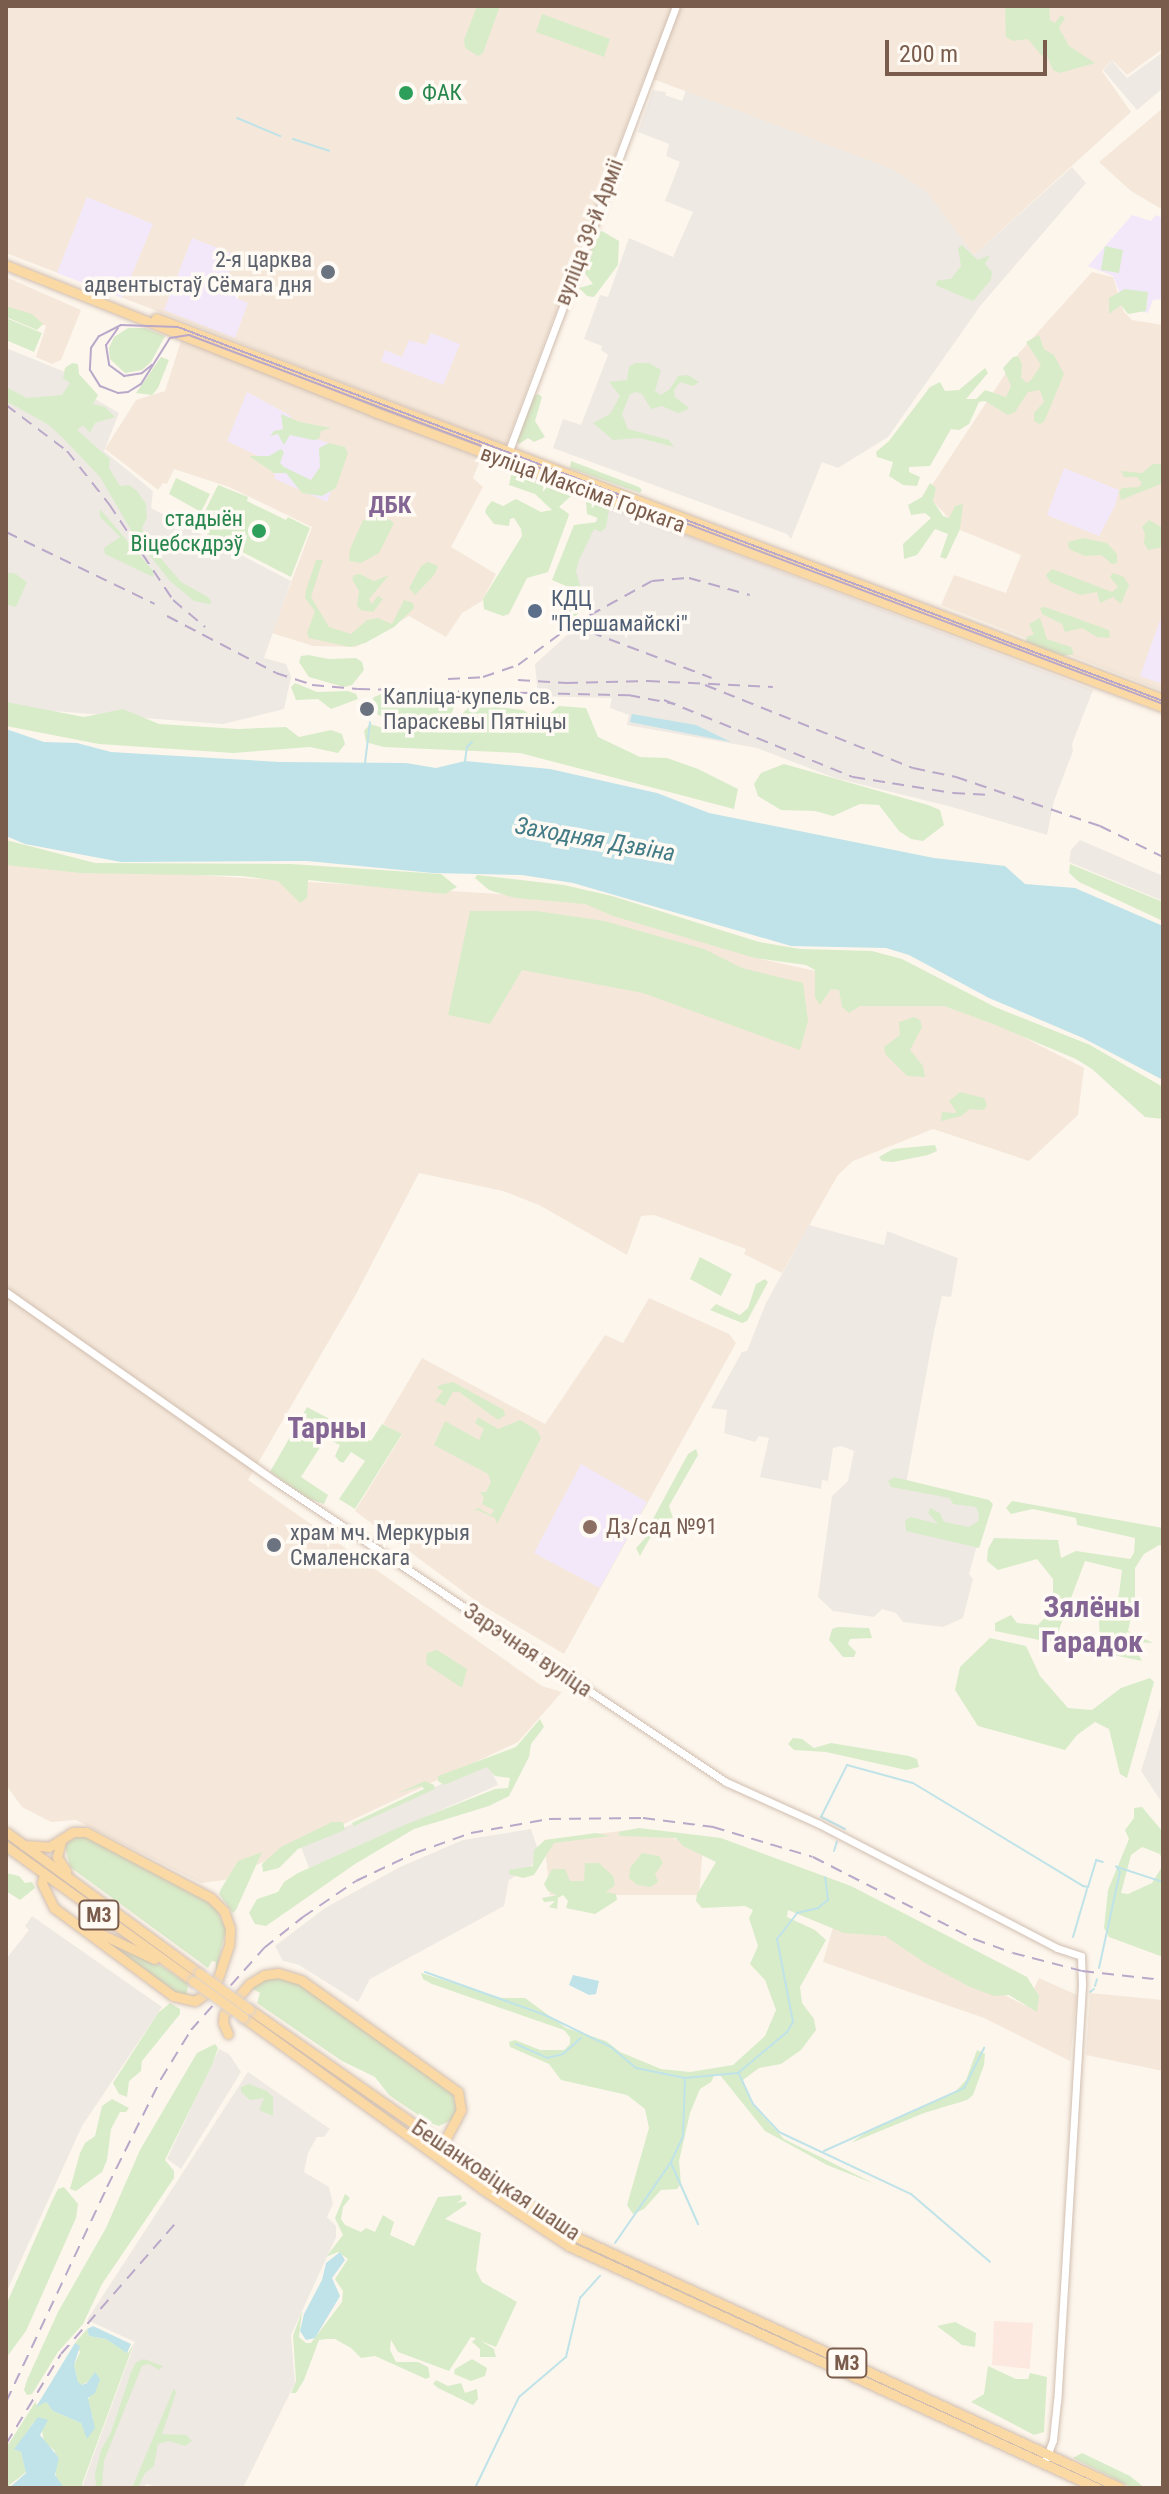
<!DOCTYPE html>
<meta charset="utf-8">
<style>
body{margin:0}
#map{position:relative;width:1169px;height:2494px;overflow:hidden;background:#fdf6ec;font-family:"Roboto Condensed",sans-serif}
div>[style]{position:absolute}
.residential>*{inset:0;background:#f5e8da}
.commercial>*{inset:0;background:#fde8e0}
.industrial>*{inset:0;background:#efe9e4}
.education>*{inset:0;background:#f3e8fa}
.green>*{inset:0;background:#d8ecc9}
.water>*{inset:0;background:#bfe3e8}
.stream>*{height:2px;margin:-1px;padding:0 1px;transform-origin:1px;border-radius:1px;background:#bfe3e8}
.roads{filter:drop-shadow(0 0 2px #d1beb0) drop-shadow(0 0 2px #d1beb0)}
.minor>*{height:7px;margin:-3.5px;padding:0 3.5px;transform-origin:3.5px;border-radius:3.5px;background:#fff}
.major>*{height:9px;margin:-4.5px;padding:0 4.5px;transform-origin:4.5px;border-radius:4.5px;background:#fbd9a5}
.tram>*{height:2px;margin:-1px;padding:0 1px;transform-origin:1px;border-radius:1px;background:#b9a8c9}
.rail>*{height:2px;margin-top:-1px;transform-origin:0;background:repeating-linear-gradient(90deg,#b9a8c9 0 12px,transparent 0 20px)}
.bridges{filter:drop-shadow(0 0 2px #dad1cd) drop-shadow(0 0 2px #dad1cd)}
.major-bridge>*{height:9px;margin:-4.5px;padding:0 4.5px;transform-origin:4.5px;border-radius:4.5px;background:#fbd9a5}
.dots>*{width:22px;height:22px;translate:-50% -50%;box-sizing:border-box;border:4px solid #fffaf3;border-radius:50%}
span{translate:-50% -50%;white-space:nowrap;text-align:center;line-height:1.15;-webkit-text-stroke:7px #fffaf3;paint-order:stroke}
.shield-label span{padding:2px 6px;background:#fffaf3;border:2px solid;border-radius:6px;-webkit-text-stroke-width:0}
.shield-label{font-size:20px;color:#7a5c4d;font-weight:700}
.leisure-label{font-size:22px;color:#27864d}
.left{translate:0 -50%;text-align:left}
.right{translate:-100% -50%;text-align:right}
.street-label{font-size:22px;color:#7a5c4d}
.worship-label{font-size:22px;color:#5b616d}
.service-label{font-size:22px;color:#4e5e75}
.education-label{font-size:22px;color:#785e54}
.neighbourhood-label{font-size:24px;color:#846695;font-weight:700}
.water-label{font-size:24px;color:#437c86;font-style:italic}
.district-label{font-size:30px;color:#846695;font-weight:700}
.frame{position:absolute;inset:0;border:8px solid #7a5c4d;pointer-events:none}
.scale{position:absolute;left:885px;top:40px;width:162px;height:36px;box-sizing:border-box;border:4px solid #7a5c4d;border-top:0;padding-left:10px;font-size:24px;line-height:28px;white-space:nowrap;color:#7a5c4d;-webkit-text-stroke:6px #fffaf3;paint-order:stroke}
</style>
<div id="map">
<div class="residential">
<i style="clip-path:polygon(6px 6px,1163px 6px,1163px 49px,1127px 75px,1113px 61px,1109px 63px,1102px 71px,1131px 112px,974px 255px,775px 125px,645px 76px,506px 445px,6px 253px)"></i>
<i style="clip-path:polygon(1163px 108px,1163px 210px,1131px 191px,1099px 162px)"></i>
<i style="clip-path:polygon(1092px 272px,1113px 277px,1124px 312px,1132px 320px,1163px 325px,1163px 691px,941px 605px,954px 575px,1006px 593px,1021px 555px,960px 530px,926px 494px,1019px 353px)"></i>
<i style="clip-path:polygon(6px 277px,81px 310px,61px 360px,52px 364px,36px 357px,46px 326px,6px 311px)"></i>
<i style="clip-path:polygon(182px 338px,481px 458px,473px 478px,483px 487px,451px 547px,496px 574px,482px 601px,462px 613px,446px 637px,409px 616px,356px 647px,313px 646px,272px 633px,312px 527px,229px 487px,174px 469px,167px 484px,163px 483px,158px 490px,105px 449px,136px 400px,165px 391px)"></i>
<i style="clip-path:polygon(6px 848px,71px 867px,560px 898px,673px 926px,761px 959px,862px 981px,990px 1020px,1084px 1068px,1078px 1115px,1029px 1161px,933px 1129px,853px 1161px,838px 1175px,782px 1273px,744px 1254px,746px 1249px,654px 1215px,641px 1216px,627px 1255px,539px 1205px,503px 1191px,419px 1173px,355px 1296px,248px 1480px,542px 1686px,562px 1692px,518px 1742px,225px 1880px,201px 1883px,76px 1820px,51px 1822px,22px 1807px,6px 1785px)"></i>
<i style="clip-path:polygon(649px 1298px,729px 1334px,736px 1343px,564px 1654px,480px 1604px,355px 1511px,402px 1435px,383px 1424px,422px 1358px,545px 1424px,605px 1335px,623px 1343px)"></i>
<i style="clip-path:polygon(638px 1829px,703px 1846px,699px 1895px,550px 1895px,544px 1840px)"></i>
<i style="clip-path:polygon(836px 1917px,909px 1946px,1026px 2006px,1039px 1978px,1077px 1995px,1070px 2061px,984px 2018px,823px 1962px)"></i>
<i style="clip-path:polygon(1090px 1993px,1163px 2000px,1163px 2071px,1086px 2055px)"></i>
</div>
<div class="commercial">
<i style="clip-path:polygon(994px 2321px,1033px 2323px,1030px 2369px,992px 2365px)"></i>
</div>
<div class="industrial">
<i style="clip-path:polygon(1163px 52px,1163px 88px,1137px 110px,1103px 70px,1112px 61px,1127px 78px)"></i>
<i style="clip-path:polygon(653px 90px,666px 92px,665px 95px,682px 101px,686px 91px,892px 169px,926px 191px,974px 255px,1072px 167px,1086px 183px,981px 305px,888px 437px,838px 468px,822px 462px,791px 539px,787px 534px,553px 448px,563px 419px,581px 425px,608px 355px,601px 350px,602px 346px,584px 339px,600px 295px,608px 297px,629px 238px,673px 257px,693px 212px,665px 201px,680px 162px,666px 156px,669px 144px,638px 132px)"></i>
<i style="clip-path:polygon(6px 348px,75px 376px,80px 390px,119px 413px,104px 451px,153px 491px,151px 508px,291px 581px,264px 658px,286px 664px,291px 677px,284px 709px,223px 724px,26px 709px,6px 704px)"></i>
<i style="clip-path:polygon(603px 504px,1093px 690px,1072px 744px,1073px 751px,1054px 801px,1047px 835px,952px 807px,835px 778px,757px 748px,627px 725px,629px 715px,610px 708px,612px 698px,538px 696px,535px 664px,576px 627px,591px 618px,570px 580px)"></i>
<i style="clip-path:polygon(1080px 840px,1163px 876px,1163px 901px,1069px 862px,1071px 850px)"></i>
<i style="clip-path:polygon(809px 1225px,884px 1245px,887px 1231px,958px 1258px,951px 1297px,942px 1296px,934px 1332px,906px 1484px,989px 1502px,969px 1574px,973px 1579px,963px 1618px,943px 1627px,903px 1622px,896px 1613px,882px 1609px,874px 1617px,833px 1611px,818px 1597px,832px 1496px,848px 1481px,854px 1451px,841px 1446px,833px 1448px,828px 1481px,822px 1480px,821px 1489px,760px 1477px,769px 1438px,759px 1436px,755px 1442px,724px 1433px,727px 1410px,711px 1408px,742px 1352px,747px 1351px,766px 1303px)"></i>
<i style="clip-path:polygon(1163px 1700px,1163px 1804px,1141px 1771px)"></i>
<i style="clip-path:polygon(488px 1763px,498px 1785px,309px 1868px,301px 1847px)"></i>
<i style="clip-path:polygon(531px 1829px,541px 1859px,509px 1880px,504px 1906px,370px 1979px,358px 2002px,299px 1965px,283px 1961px,275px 1946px,325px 1908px,400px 1867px,463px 1840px)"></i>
<i style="clip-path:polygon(32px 1916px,162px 2007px,82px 2126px,6px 2293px,6px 1959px,29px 1930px,25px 1926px)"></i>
<i style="clip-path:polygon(219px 2049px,229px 2054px,241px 2072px,181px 2169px,167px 2159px)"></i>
<i style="clip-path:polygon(248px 2072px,330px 2129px,324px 2137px,317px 2137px,308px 2153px,304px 2172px,329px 2187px,333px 2204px,327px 2217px,336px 2226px,336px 2237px,291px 2335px,295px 2383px,243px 2488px,163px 2488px,146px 2484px,144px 2488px,85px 2488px,83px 2484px,135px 2342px,87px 2320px)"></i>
</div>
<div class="education">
<i style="clip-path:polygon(87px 197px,153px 224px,122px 298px,57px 273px)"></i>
<i style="clip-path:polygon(1132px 215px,1151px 221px,1156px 215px,1163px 218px,1163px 299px,1153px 300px,1148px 313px,1125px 307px,1113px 276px,1088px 266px)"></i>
<i style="clip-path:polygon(192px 238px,236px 255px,228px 275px,243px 281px,236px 298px,248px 303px,235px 338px,164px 310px)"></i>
<i style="clip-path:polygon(431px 333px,460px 344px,443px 385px,381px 361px,385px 350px,402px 357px,409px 340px,426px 345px)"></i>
<i style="clip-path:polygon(247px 392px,291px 416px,287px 428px,347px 450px,327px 502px,275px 479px,273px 459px,262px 458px,227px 441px)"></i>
<i style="clip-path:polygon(1064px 468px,1119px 490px,1115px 506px,1099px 536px,1047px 515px)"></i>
<i style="clip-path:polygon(1163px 612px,1163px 684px,1140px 676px)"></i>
<i style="clip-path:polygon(581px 1464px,647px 1502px,600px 1588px,534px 1553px)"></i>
</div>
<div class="green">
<i style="clip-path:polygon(477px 6px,500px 6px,483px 53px,478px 56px,465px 48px,464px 40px)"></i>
<i style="clip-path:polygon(1005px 6px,1049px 6px,1050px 20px,1055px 23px,1061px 15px,1065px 18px,1059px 28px,1069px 46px,1095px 63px,1060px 73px,1053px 70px,1047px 56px,1041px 55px,1028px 39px,1013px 41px,1006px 37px)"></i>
<i style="clip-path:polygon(542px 14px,610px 39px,604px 57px,536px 32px)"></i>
<i style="clip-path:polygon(602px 231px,619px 241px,618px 265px,594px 297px,587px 296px,579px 288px,593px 284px,584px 272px,596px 234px)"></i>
<i style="clip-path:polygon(962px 245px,978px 260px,990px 255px,985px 264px,992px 272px,991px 280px,973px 301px,935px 285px,938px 280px,951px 279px,961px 266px,958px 248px)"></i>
<i style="clip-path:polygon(1105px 246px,1123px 250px,1119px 273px,1101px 270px)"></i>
<i style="clip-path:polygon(1125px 289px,1148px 292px,1146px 311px,1128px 314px,1121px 305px,1109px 314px,1109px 298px)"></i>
<i style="clip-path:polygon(6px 306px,32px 314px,43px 324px,37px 330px,6px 317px)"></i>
<i style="clip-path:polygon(6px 318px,42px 333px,34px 352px,6px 340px)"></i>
<i style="clip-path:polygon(128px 328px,145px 328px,165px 336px,151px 362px,142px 370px,125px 373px,110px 359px,109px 348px,114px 337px)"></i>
<i style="clip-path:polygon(1039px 335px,1044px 349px,1054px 355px,1064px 374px,1044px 422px,1039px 424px,1034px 421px,1034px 413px,1044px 402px,1040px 390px,1028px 392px,1015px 412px,1008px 415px,985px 401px,979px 402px,969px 424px,959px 430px,951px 429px,930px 466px,909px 467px,909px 472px,920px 477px,917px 486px,903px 485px,889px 476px,893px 462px,877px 457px,876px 452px,889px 441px,930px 387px,940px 382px,945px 391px,959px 390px,985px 368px,988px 373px,966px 399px,976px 399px,985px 390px,1006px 397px,1011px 386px,1003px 368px,1013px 357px,1018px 356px,1022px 364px,1021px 378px,1027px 383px,1031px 380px,1041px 365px,1026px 342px)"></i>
<i style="clip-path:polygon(161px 357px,169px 360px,158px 388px,152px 395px,136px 393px)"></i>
<i style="clip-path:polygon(72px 363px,78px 364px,79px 374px,98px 395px,93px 404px,105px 407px,115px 417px,95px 423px,90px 433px,83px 425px,77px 430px,110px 459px,109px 468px,120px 486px,129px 485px,137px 491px,146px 504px,147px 517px,142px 528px,147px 542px,181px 582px,208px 597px,212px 602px,209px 604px,194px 601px,170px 581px,135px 537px,100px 477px,62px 437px,49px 425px,6px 401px,6px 387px,27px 398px,62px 395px,70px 383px,63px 378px,65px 368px)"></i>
<i style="clip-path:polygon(635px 363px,649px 363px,661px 370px,655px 391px,661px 395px,670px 389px,678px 376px,688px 375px,699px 382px,693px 386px,680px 382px,674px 390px,675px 397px,689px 408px,684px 411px,678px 413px,662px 406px,651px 409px,642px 394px,636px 392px,630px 394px,622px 414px,628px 429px,669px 440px,674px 447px,640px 438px,613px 440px,593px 423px,610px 414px,620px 396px,609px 382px,627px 380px,629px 367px)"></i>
<i style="clip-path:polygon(538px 394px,542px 397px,535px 421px,545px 437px,534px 442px,528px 438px,519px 444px,516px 441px,532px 397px)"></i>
<i style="clip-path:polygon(281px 414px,300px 422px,331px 428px,321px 431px,319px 439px,313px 440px,290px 435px,284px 445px,278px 434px,270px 436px,274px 431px,283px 429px)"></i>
<i style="clip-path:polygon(329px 443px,345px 447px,348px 453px,336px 488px,322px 496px,302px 493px,286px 473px,274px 473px,249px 456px,269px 456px,281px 449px,284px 452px,280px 463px,284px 467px,311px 480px,320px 467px,319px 448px)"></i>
<i style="clip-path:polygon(571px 461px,639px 487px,642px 490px,640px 493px,570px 468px)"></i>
<i style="clip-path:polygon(1153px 464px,1163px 464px,1163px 483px,1121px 500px,1119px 492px,1122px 488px,1139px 487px,1142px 483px,1137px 477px,1124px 477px,1121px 471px,1142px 473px)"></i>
<i style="clip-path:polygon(511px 475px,529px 478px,571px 496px,559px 507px,569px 514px,568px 518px,548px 572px,527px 578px,509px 614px,503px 616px,484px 609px,483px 599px,522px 536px,521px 529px,514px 518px,510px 519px,509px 526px,494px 524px,485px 512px,487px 507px,492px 501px,503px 506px,516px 499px,541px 512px,552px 510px,535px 494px,509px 485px)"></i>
<i style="clip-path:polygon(176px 478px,210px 494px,201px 512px,169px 494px)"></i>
<i style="clip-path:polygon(930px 483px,936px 488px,933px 501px,943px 516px,949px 518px,955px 506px,963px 504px,960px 529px,946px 559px,940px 557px,948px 534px,935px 529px,917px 555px,904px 559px,903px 544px,931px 518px,925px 513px,911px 515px,908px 505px,922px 497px)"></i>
<i style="clip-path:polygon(218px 485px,248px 497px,247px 501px,286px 520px,288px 517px,310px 528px,291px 577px,207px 534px,212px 525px,201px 519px)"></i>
<i style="clip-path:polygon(586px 501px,609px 510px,606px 527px,601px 532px,594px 529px,579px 560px,576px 571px,582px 593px,578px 614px,573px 618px,572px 613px,563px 608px,571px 588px,552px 580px,574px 525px,597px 522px,598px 518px,587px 514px)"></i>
<i style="clip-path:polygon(100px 509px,154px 572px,153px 577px,105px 554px,104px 548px,120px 537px,100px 517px)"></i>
<i style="clip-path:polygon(384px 516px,394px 523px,379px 553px,361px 563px,349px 561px,350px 549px,363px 520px)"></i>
<i style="clip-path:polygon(1149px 520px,1163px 528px,1163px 547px,1148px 550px,1144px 543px,1145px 534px,1142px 527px)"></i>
<i style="clip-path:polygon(1083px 538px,1107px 543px,1117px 554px,1117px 563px,1112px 564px,1101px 555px,1085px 556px,1069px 549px,1068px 542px)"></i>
<i style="clip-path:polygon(316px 560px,323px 560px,311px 597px,329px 627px,351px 634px,367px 620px,378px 618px,392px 624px,404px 600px,413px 603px,414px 608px,394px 627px,365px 643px,350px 647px,309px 638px,307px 633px,315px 611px,305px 598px,306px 590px)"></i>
<i style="clip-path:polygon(428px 562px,438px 566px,435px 574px,415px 595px,409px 588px,421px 566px)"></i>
<i style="clip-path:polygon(1052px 569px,1112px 592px,1118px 587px,1110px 577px,1113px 573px,1124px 577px,1129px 585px,1121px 604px,1113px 597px,1100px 603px,1097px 592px,1080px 595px,1050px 582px,1046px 575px)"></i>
<i style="clip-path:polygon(6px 573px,14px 573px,27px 582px,16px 607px,6px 604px)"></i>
<i style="clip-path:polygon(360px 574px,374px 581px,389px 575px,369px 599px,372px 604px,378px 596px,383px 599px,373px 612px,360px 610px,357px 605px,359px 591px,352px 579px,354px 575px)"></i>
<i style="clip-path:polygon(1045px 607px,1109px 630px,1110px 638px,1097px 637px,1082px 628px,1065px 632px,1062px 624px,1042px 614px,1040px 608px)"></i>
<i style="clip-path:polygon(1040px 618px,1047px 639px,1071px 647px,1074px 654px,1063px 656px,1026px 642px,1027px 637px,1034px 634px,1029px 624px)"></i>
<i style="clip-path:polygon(308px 655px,329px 659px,356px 658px,362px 662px,364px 670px,352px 685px,344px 687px,309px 677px,299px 662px,301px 656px)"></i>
<i style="clip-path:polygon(295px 683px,317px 692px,348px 691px,356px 694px,358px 699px,331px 709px,318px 699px,296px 700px,291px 687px)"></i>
<i style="clip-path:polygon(384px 693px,439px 695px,450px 700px,454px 707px,450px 717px,455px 721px,468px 708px,478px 705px,523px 710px,533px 717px,548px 715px,559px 706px,586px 708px,598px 737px,640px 757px,667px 758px,698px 769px,738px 789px,734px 809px,520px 753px,383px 747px,366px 742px,364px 731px,370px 724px,383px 728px,389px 721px,377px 714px,371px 702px,374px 697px)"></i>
<i style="clip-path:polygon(6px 702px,84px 717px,123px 709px,159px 724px,238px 729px,286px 727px,299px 737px,331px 730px,342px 734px,345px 744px,338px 753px,310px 747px,233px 753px,99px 744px,6px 726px)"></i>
<i style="clip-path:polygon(784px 764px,928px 805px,940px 810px,944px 825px,923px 841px,911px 839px,899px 831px,879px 805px,860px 804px,833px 816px,815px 811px,781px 810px,758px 796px,754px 784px,761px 773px)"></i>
<i style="clip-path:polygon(6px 840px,95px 863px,291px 864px,441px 874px,457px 887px,445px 894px,308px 880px,307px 898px,300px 903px,278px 881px,243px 876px,81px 873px,6px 865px)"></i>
<i style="clip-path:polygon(1070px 864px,1163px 902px,1163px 921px,1079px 882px,1069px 873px)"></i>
<i style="clip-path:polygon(477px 875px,564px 885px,612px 896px,759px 942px,800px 949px,872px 951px,902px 959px,995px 1007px,1090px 1045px,1163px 1087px,1163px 1119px,1145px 1117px,1092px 1069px,1076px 1059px,993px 1024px,944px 1006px,860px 1006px,849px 1013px,842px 1007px,839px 990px,831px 989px,820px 1005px,815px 997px,815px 970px,806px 965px,755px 958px,613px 916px,585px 904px,515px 898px,489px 890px,475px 878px)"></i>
<i style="clip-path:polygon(470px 911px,537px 911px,604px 921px,704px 949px,742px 968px,803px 983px,808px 1021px,800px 1050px,643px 993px,522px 970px,490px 1024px,448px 1015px)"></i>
<i style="clip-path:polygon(914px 1017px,920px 1020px,922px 1027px,910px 1050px,923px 1066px,925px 1077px,907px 1076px,885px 1054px,884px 1047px,900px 1035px,899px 1022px)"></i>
<i style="clip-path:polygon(960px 1092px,984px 1098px,987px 1105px,984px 1110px,970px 1109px,961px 1116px,941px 1121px,942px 1112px,957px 1113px,949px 1101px)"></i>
<i style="clip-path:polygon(935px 1145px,937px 1151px,928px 1155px,893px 1162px,882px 1161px,879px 1157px,893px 1149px)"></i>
<i style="clip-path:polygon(700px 1257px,732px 1274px,721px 1296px,690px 1279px)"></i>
<i style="clip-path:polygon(765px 1279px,768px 1282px,747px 1321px,742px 1323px,710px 1310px,716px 1304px,740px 1315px,748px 1308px,756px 1284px)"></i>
<i style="clip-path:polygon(453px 1382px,504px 1410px,505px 1415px,498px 1420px,459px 1392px,453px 1392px,445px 1406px,435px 1401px,443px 1391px,437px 1388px,440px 1385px)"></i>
<i style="clip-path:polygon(307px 1407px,371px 1441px,382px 1424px,402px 1434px,355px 1509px,339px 1499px,365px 1461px,351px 1452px,343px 1463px,339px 1461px,335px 1456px,340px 1445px,326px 1438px,301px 1477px,328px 1495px,324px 1504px,309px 1499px,270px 1472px)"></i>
<i style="clip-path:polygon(478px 1417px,498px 1429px,520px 1420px,537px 1430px,541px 1438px,497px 1524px,495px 1518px,477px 1510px,472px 1511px,478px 1508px,491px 1515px,494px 1510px,482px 1504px,484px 1498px,480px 1492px,486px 1492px,491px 1482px,488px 1474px,434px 1445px,445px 1421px,479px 1440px,484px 1429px,475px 1423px)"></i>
<i style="clip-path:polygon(696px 1449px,698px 1455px,669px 1506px,673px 1518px,661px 1520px,662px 1530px,650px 1538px,640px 1556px,636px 1548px,648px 1535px,647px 1530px,688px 1454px)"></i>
<i style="clip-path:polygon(894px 1477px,989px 1500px,993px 1504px,979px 1548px,906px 1531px,905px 1520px,911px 1517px,938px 1524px,928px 1513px,930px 1508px,940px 1513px,944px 1522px,969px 1527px,978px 1521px,979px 1514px,976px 1507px,953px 1504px,950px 1498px,891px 1487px,888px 1481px)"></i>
<i style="clip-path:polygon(1012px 1501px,1163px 1528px,1163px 1546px,1159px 1545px,1144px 1554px,1135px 1568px,1135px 1599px,1128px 1631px,1153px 1643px,1138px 1642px,1134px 1647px,1142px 1661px,1061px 1644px,1059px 1640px,1064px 1638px,1075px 1642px,1100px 1642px,1099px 1621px,1104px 1612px,1114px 1607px,1119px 1594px,1122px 1570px,1085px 1561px,1054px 1643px,995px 1631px,995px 1623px,1011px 1615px,1017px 1623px,1038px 1625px,1053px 1609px,1053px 1579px,1037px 1559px,998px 1570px,987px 1561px,988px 1549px,994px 1538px,1058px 1540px,1061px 1558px,1076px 1551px,1130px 1559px,1134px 1553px,1135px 1538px,1077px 1525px,1076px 1518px,1033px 1509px,1011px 1514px,1006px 1508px)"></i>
<i style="clip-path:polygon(838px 1627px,869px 1628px,872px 1638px,850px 1639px,848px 1644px,856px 1652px,854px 1657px,843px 1657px,829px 1640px,832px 1629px)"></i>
<i style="clip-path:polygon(990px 1638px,1026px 1646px,1040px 1676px,1068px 1708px,1092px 1710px,1121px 1688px,1150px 1678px,1154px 1682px,1127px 1778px,1120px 1774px,1109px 1729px,1095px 1722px,1077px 1735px,1065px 1750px,978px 1726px,955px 1690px,960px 1667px)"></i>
<i style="clip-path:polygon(437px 1650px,467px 1669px,462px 1688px,426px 1664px,427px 1653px)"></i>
<i style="clip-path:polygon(540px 1719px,544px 1727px,531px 1744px,529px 1757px,509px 1796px,489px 1806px,414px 1829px,355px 1864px,266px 1926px,255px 1924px,249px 1913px,257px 1899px,278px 1892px,284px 1882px,298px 1873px,402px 1826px,495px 1789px,508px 1788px,510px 1778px,495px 1776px,487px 1767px,444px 1785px,438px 1781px,438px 1776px,516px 1747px)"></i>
<i style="clip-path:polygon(793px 1738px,802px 1739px,814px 1748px,831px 1743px,909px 1756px,917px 1759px,919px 1767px,906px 1770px,826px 1752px,794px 1750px,788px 1744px)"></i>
<i style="clip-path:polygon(425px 1781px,434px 1785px,435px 1789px,354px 1826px,352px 1823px,424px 1789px,422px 1786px,398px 1793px)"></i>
<i style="clip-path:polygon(1142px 1807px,1163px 1832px,1163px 1864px,1160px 1854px,1142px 1847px,1131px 1855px,1121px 1893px,1128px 1894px,1152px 1883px,1163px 1865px,1163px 1957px,1109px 1937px,1104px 1928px,1108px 1890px,1129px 1839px,1125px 1830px,1134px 1818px,1134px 1808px)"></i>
<i style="clip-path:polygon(332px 1822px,343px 1822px,345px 1830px,298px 1849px,279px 1868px,263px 1872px,262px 1864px,281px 1847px)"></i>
<i style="clip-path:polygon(639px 1828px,721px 1838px,851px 1886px,1027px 1977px,1039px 1996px,1037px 2012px,1009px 1995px,994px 1996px,970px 1987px,925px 1963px,885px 1936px,844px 1933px,788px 1910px,787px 1917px,815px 1930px,826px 1940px,800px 1987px,802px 2003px,814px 2019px,816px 2030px,801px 2050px,781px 2064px,759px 2068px,743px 2080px,752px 2104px,784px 2139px,875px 2184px,827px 2165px,765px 2131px,720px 2075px,715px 2074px,711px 2082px,700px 2089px,690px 2113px,679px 2161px,681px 2184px,677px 2189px,661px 2190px,644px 2209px,633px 2214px,627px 2205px,649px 2128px,645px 2109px,627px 2095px,561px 2080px,549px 2064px,510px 2047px,509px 2042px,515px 2040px,540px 2050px,564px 2050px,570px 2044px,570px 2037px,564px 2030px,432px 1984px,423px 1979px,421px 1973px,501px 1998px,525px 1998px,566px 2028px,606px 2041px,620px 2052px,661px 2069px,690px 2072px,733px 2065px,765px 2036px,776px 2010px,765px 1980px,750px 1964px,758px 1946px,749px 1918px,753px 1910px,745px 1906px,702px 1908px,696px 1901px,697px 1894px,716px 1862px,683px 1846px,676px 1838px,620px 1836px,618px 1832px)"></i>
<i style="clip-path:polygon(596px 1833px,610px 1836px,554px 1843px,534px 1875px,523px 1878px,509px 1874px,509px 1870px,533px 1866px,534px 1850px,545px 1840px)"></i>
<i style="clip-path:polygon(83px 1835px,215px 1906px,226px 1929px,216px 1973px,216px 1962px,212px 1961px,208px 1968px,70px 1867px,65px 1846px,70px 1840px)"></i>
<i style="clip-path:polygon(262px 1852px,236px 1910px,233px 1913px,219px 1894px,221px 1889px,238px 1861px)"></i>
<i style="clip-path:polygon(642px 1853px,659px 1856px,663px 1863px,655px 1874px,658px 1882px,651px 1887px,637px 1885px,629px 1878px,630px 1868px)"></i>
<i style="clip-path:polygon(585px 1863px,599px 1863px,613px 1876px,615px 1885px,606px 1892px,616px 1894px,617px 1900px,595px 1914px,566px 1908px,568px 1901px,563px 1895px,558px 1898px,557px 1909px,549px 1907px,555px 1901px,544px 1902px,542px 1898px,557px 1895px,548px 1891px,544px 1884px,552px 1869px,565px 1869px,570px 1881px,584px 1881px)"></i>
<i style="clip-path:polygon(6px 1873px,19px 1876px,25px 1883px,32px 1882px,35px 1888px,20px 1900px,6px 1891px)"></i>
<i style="clip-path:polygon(99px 1934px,163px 1967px,188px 1984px,187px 1994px,200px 1997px,181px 1996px,97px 1936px)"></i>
<i style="clip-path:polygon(268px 1978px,291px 1980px,306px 1987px,451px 2091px,457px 2109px,452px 2120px,439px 2126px,430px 2123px,389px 2095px,375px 2077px,342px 2061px,257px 2003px,260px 1993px,253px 1989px,247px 1994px,252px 1986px)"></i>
<i style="clip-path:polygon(170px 2003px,180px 2009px,180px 2014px,142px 2061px,141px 2071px,129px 2081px,127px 2097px,119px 2094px,113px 2083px,158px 2013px)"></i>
<i style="clip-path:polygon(215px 2044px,218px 2048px,212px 2065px,165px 2160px,174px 2171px,174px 2178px,102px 2284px,83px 2324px,58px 2352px,32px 2394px,27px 2395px,24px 2390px,27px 2380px,58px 2312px,106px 2228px,140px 2150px,197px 2053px)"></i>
<i style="clip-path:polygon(977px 2050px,985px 2054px,984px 2065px,973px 2095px,967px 2100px,924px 2113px,851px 2143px,871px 2129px,955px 2092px,966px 2080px)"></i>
<i style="clip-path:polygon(249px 2084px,267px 2091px,273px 2097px,273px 2116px,259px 2110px,264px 2098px,250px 2100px,241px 2092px,241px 2087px)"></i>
<i style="clip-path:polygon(112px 2099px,129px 2108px,126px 2112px,120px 2112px,111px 2129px,107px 2160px,102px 2172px,76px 2191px,70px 2189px,80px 2153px,85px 2143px,95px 2136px,102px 2106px)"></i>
<i style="clip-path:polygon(64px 2187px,78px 2204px,76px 2218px,26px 2331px,6px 2358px,6px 2305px,52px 2201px,58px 2189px)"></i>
<i style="clip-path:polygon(345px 2194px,350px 2198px,343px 2207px,341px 2219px,345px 2225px,361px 2232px,366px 2228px,375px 2232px,383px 2215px,394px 2222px,390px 2235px,414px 2246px,438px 2197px,461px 2195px,462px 2199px,457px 2203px,465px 2201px,467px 2204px,445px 2219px,481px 2233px,476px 2270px,482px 2282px,517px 2302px,496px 2347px,481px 2341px,494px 2349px,496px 2357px,480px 2357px,480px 2349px,472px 2342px,476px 2338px,471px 2337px,449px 2371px,398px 2352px,391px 2340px,390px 2350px,396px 2362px,418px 2362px,428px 2367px,430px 2377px,426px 2379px,375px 2356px,361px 2358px,351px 2348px,335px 2339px,326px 2339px,319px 2340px,304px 2380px,296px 2393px,291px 2393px,296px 2381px,293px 2336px,302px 2311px,299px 2337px,306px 2343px,311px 2343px,342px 2302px,343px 2291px,335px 2279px,348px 2259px,338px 2252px,326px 2257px,343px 2235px,335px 2218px)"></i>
<i style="clip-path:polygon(596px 2251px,986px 2430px,985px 2433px,594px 2254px)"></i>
<i style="clip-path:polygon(955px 2322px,976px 2333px,975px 2347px,962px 2345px,937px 2326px)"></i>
<i style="clip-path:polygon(87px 2329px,89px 2336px,106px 2339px,128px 2353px,134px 2343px,82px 2484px,84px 2488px,64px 2488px,56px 2482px,55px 2451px,44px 2442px,42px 2430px,34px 2422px,15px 2449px,21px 2452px,26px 2472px,6px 2488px,6px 2448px,36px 2401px,36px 2405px,46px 2402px,53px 2411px,81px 2423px,85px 2431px,93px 2418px,87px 2401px,92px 2394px,87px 2382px,82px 2385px,78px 2382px,74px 2365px,80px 2352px,75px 2343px)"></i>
<i style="clip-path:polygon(144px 2359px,163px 2366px,159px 2370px,149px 2364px,142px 2366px,104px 2461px,102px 2488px,96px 2488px,95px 2473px,101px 2450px,111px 2432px,131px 2372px,136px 2362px)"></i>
<i style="clip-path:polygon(472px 2359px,487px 2368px,485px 2376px,471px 2381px,454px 2374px,455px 2369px)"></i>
<i style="clip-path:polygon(988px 2366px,1016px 2379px,1028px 2379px,1030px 2373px,1047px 2377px,1044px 2432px,1034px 2435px,971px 2402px,984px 2394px)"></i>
<i style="clip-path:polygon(436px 2380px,448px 2386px,461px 2383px,465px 2393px,477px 2389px,478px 2399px,473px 2405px,438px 2388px,433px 2384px)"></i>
<i style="clip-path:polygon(174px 2388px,176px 2393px,162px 2434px,186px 2435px,192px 2441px,185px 2446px,169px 2441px,158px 2444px,154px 2466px,145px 2473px,138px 2488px,132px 2488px)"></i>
<i style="clip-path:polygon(1082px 2453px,1130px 2476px,1145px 2488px,1133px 2488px,1073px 2458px)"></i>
</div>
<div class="water">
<i style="clip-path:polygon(632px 714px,696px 725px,731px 742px,630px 722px)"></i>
<i style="clip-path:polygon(6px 729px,44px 742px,77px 743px,111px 752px,144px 754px,280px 762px,406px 763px,436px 768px,465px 761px,550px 769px,657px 793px,709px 813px,934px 858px,1005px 866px,1025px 884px,1075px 888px,1163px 926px,1163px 1080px,1083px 1038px,989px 998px,909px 955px,886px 948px,791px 946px,573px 883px,522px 875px,433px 873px,307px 861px,121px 862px,25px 844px,6px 836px)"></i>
<i style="clip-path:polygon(573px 1975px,599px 1981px,596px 1994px,589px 1995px,569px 1985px)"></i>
<i style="clip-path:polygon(340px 2252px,345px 2260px,332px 2278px,340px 2296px,315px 2338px,306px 2340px,300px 2331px,304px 2314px,322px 2280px,326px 2263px)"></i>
<i style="clip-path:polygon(93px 2326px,131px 2344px,127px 2353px,106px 2339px,89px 2336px,87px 2329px)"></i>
<i style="clip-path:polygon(75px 2343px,80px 2346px,74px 2365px,78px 2382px,82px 2385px,87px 2383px,95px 2372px,100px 2379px,95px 2393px,88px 2398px,95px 2428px,87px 2439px,81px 2423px,53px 2411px,46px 2402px,36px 2407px)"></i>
<i style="clip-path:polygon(38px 2417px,48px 2420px,40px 2435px,59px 2458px,55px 2475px,64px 2488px,9px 2488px,26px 2473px,21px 2452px,14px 2449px)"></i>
</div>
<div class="stream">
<i style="left:237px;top:118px;width:47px;rotate:22.7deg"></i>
<i style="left:293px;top:139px;width:38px;rotate:18deg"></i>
<i style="left:371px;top:718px;width:5px;rotate:-68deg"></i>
<i style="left:465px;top:761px;width:14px;rotate:-82deg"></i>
<i style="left:467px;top:747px;width:7px;rotate:-45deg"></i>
<i style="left:365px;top:763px;width:41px;rotate:-83deg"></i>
<i style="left:845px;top:1829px;width:27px;rotate:-153deg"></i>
<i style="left:821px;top:1817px;width:58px;rotate:-63.4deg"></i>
<i style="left:847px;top:1765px;width:68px;rotate:15.3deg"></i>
<i style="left:913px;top:1783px;width:199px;rotate:31.2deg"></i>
<i style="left:1083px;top:1886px;width:5px;rotate:11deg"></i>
<i style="left:1088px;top:1887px;width:28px;rotate:-73deg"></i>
<i style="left:1096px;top:1860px;width:7px;rotate:16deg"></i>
<i style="left:834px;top:1851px;width:10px;rotate:-73deg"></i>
<i style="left:1117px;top:1867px;width:48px;rotate:18.1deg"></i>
<i style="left:1073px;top:1937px;width:50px;rotate:-73.7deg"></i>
<i style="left:1099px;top:1968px;width:98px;rotate:-77.7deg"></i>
<i style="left:1120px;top:1872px;width:7px;rotate:-124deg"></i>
<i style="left:425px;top:1972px;width:127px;rotate:19.7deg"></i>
<i style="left:545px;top:2015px;width:73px;rotate:25.9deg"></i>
<i style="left:611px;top:2047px;width:33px;rotate:40deg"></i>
<i style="left:636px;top:2068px;width:50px;rotate:11.5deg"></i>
<i style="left:685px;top:2078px;width:53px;rotate:-5.4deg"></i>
<i style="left:738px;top:2073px;width:64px;rotate:-39.9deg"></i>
<i style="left:787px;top:2032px;width:12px;rotate:-59deg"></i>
<i style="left:793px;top:2022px;width:85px;rotate:-100.9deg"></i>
<i style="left:777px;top:1939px;width:33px;rotate:-52deg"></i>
<i style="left:797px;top:1913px;width:22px;rotate:-13deg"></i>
<i style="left:818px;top:1908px;width:13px;rotate:-39deg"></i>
<i style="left:828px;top:1900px;width:23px;rotate:-97deg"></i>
<i style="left:1095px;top:1986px;width:7px;rotate:-74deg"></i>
<i style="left:1090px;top:1992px;width:5px;rotate:-37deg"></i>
<i style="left:516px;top:2044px;width:34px;rotate:24deg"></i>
<i style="left:547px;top:2058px;width:16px;rotate:-14deg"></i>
<i style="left:563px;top:2054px;width:24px;rotate:-42deg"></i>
<i style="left:739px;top:2074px;width:33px;rotate:65deg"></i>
<i style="left:753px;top:2104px;width:38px;rotate:47deg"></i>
<i style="left:779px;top:2132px;width:146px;rotate:25.2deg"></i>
<i style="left:911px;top:2194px;width:104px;rotate:40.7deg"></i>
<i style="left:824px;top:2151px;width:154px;rotate:-24.2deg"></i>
<i style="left:964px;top:2088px;width:45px;rotate:-63.4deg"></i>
<i style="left:671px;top:2163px;width:67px;rotate:66.1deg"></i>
<i style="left:615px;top:2243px;width:98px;rotate:-55.3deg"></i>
<i style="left:671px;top:2162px;width:29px;rotate:-65deg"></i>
<i style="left:683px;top:2136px;width:56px;rotate:-88deg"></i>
<i style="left:475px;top:2488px;width:101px;rotate:-64.2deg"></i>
<i style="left:519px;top:2397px;width:62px;rotate:-40.4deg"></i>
<i style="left:566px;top:2357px;width:61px;rotate:-76.7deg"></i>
<i style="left:580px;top:2298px;width:30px;rotate:-48deg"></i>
</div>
<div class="roads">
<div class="minor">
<i style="left:508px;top:453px;width:478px;rotate:-69.4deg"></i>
<i style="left:6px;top:1292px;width:329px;rotate:35.1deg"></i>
<i style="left:275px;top:1481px;width:542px;rotate:33.72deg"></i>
<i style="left:726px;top:1782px;width:102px;rotate:24.3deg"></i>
<i style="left:819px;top:1824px;width:268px;rotate:27.5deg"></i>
<i style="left:1057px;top:1948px;width:25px;rotate:18deg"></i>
<i style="left:1081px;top:1956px;width:29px;rotate:88deg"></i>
<i style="left:1082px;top:1985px;width:417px;rotate:93.4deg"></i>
<i style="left:1057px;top:2401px;width:39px;rotate:96deg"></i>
<i style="left:1053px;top:2440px;width:26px;rotate:111deg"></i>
</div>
<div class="major">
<i style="left:6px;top:265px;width:394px;rotate:21.7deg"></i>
<i style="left:372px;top:411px;width:845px;rotate:20.52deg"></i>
<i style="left:156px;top:318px;width:1077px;rotate:20.72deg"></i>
<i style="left:6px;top:1832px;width:239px;rotate:36.2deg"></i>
<i style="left:61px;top:1841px;width:16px;rotate:104deg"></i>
<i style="left:57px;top:1857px;width:17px;rotate:57deg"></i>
<i style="left:23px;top:1845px;width:26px;rotate:4deg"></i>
<i style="left:49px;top:1847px;width:28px;rotate:-32deg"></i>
<i style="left:73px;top:1832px;width:13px"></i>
<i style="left:86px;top:1832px;width:141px;rotate:27.8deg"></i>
<i style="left:211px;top:1898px;width:18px;rotate:45deg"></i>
<i style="left:224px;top:1911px;width:18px;rotate:71deg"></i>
<i style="left:230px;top:1928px;width:17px;rotate:93deg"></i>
<i style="left:229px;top:1945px;width:44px;rotate:108.4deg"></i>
<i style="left:215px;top:1987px;width:24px;rotate:145deg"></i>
<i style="left:195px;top:2001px;width:23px;rotate:-167deg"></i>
<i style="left:173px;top:1996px;width:148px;rotate:-143.5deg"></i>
<i style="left:54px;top:1908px;width:28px;rotate:-116deg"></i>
<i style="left:42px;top:1883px;width:9px;rotate:-77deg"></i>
<i style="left:6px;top:1846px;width:231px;rotate:35.8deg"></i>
<i style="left:80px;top:1924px;width:82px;rotate:25.3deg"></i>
<i style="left:249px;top:2009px;width:396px;rotate:34.9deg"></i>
<i style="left:574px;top:2236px;width:602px;rotate:24.74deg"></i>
<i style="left:243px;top:2017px;width:294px;rotate:35.7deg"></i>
<i style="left:482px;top:2189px;width:104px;rotate:33.2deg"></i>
<i style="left:569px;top:2246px;width:581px;rotate:24.62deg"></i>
<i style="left:228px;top:2034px;width:12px;rotate:-114deg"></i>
<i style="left:223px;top:2023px;width:9px;rotate:-84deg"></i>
<i style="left:224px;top:2014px;width:39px;rotate:-50deg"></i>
<i style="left:249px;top:1984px;width:17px;rotate:-31deg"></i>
<i style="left:264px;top:1975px;width:14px;rotate:-8deg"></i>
<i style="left:278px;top:1973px;width:24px;rotate:17deg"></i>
<i style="left:301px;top:1980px;width:193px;rotate:35.5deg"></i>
<i style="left:458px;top:2092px;width:18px;rotate:81deg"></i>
<i style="left:461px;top:2110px;width:40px;rotate:118deg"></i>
</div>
</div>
<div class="tram">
<i style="left:118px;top:328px;width:21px;rotate:125deg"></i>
<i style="left:106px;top:345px;width:20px;rotate:81deg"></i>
<i style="left:109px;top:365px;width:19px;rotate:36deg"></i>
<i style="left:124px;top:376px;width:18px;rotate:-9deg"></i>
<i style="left:142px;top:373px;width:13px;rotate:-39deg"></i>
<i style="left:1163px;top:701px;width:1054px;rotate:-159.21deg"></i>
<i style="left:178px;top:327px;width:57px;rotate:-178deg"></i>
<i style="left:121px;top:325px;width:25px;rotate:153deg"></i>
<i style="left:99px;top:336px;width:14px;rotate:124deg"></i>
<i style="left:91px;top:348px;width:22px;rotate:93deg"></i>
<i style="left:90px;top:370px;width:19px;rotate:58deg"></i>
<i style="left:100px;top:386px;width:19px;rotate:21deg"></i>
<i style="left:118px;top:393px;width:10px;rotate:-6deg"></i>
<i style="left:128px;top:392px;width:15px;rotate:-32deg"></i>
<i style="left:141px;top:384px;width:54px;rotate:-57.8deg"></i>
<i style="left:170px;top:338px;width:19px;rotate:-9deg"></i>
<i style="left:189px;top:335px;width:1042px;rotate:20.75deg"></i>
</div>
<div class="rail">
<i style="left:6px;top:405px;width:76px;rotate:37deg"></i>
<i style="left:67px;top:451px;width:68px;rotate:51.6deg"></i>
<i style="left:109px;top:504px;width:115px;rotate:56.3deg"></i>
<i style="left:173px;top:600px;width:42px;rotate:40.2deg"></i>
<i style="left:6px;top:532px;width:165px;rotate:25.8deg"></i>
<i style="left:167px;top:616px;width:123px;rotate:27.6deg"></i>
<i style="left:276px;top:673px;width:38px;rotate:18deg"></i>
<i style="left:312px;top:685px;width:46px;rotate:5deg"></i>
<i style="left:358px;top:689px;width:270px;rotate:1.3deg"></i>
<i style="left:628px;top:695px;width:48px;rotate:10.8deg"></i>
<i style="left:590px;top:632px;width:130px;rotate:20.7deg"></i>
<i style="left:448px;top:679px;width:35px;rotate:-3deg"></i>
<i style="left:483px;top:677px;width:37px;rotate:-19deg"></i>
<i style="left:518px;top:665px;width:67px;rotate:-36.5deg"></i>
<i style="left:572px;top:625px;width:91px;rotate:-28.8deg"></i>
<i style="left:652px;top:581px;width:37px;rotate:-5deg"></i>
<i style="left:689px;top:578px;width:63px;rotate:15.6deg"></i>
<i style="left:518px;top:680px;width:48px;rotate:3.6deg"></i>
<i style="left:566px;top:683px;width:82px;rotate:-1.4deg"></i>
<i style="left:648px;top:681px;width:125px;rotate:2.7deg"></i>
<i style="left:705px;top:685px;width:224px;rotate:21.8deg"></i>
<i style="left:913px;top:768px;width:44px;rotate:11.8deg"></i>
<i style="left:956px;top:777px;width:152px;rotate:18.8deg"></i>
<i style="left:1100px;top:826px;width:70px;rotate:26.2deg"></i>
<i style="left:664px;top:700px;width:204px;rotate:22.2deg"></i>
<i style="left:853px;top:777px;width:101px;rotate:9.1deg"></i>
<i style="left:953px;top:793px;width:38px;rotate:3deg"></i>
<i style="left:6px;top:2402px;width:238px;rotate:-64.8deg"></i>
<i style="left:107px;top:2187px;width:121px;rotate:-63.4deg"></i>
<i style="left:161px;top:2079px;width:57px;rotate:-58.5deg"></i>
<i style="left:191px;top:2030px;width:110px;rotate:-48.3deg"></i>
<i style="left:264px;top:1948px;width:50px;rotate:-38.5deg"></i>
<i style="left:303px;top:1917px;width:64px;rotate:-34.2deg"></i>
<i style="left:356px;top:1881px;width:65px;rotate:-25.4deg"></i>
<i style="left:415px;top:1853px;width:59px;rotate:-19.7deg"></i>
<i style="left:471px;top:1833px;width:79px;rotate:-10.2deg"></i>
<i style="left:549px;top:1819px;width:94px;rotate:-0.6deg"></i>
<i style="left:643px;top:1818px;width:71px;rotate:7.3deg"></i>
<i style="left:713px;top:1827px;width:104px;rotate:16.7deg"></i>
<i style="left:813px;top:1857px;width:181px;rotate:27deg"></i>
<i style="left:974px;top:1939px;width:41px;rotate:19.7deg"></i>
<i style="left:1013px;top:1953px;width:71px;rotate:14.6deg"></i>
<i style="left:1082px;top:1971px;width:81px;rotate:6.3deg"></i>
<i style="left:6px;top:2444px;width:105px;rotate:-58.6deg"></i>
<i style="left:61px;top:2354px;width:179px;rotate:-48.8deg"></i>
</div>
<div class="bridges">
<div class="major-bridge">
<i style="left:199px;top:1973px;width:62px;rotate:35.8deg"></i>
<i style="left:193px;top:1981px;width:62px;rotate:35.8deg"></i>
</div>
</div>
<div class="dots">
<i style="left:406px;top:93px;background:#2e9e5b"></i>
<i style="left:328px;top:272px;background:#6b7280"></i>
<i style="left:259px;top:531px;background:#2e9e5b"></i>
<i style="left:535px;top:611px;background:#5c6f8a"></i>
<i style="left:367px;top:709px;background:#6b7280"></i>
<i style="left:590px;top:1527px;background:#8d6e63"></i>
<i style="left:274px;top:1545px;background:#6b7280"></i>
</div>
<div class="shield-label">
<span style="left:99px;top:1915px">М3</span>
<span style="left:847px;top:2363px">М3</span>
</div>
<div class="leisure-label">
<span class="left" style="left:422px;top:93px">ФАК</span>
<span class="right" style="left:243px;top:531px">стадыён<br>Віцебскдрэў</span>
</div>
<div class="street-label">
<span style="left:589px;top:232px;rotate:-69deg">вуліца 39-й Арміі</span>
<span style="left:583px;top:489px;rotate:20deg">вуліца Максіма Горкага</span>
<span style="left:528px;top:1650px;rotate:34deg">Зарэчная вуліца</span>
<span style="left:496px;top:2180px;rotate:34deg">Бешанковіцкая шаша</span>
</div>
<div class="worship-label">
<span class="right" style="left:312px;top:272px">2-я царква<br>адвентыстаў Сёмага дня</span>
<span class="left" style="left:383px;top:709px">Капліца-купель св.<br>Параскевы Пятніцы</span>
<span class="left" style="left:290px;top:1545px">храм мч. Меркурыя<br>Смаленскага</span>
</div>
<div class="service-label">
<span class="left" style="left:551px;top:611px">КДЦ<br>"Першамайскі"</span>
</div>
<div class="education-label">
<span class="left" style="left:606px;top:1527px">Дз/сад №91</span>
</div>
<div class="neighbourhood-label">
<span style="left:390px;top:506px">ДБК</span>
</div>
<div class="water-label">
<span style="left:595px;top:840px;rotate:10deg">Заходняя Дзвіна</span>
</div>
<div class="district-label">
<span style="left:327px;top:1428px">Тарны</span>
<span style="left:1092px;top:1624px">Зялёны<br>Гарадок</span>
</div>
<div class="frame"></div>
<div class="scale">200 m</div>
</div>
